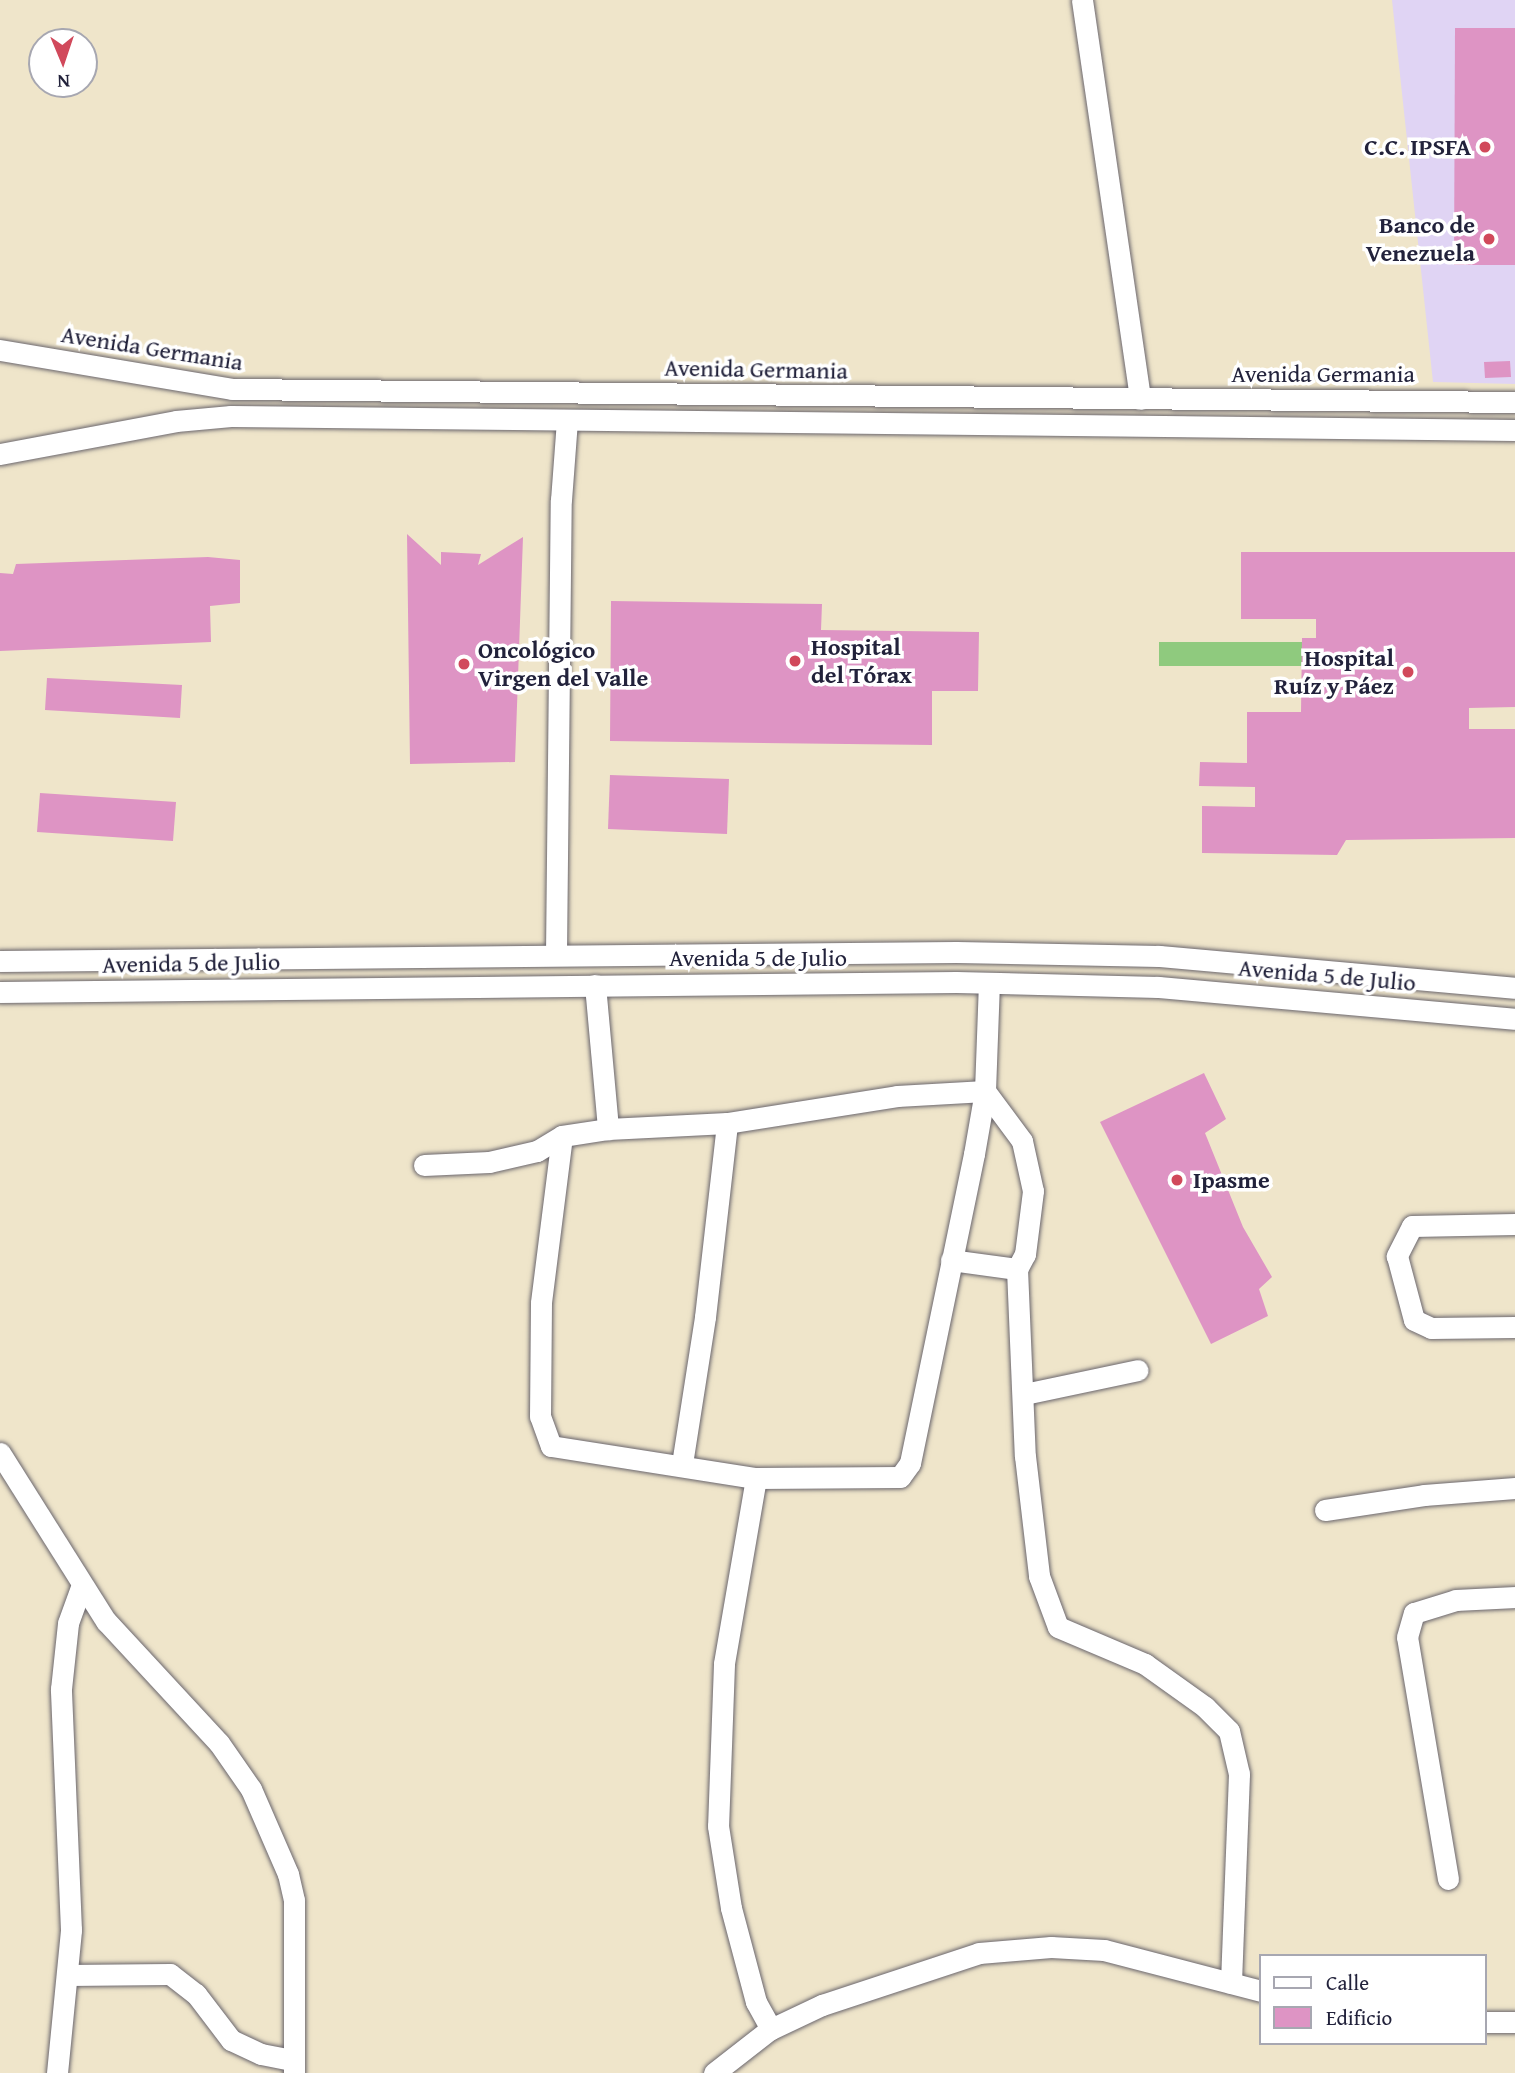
<!DOCTYPE html>
<meta charset="utf-8">
<style>
body{margin:0}
#map{position:relative;width:1515px;height:2073px;overflow:hidden;background:#efe5ca;font-family:"Gentium Book Plus",serif}
div>[style]{position:absolute}
.built>*{inset:0;background:#e0d4f4}
.green>*{inset:0;background:#8fca7e}
.building>*{inset:0;background:#de94c4}
.roads{filter:drop-shadow(0 0 2px #6a666d) drop-shadow(0 0 2px #6a666d)}
.minor>*{height:21px;margin:-10.5px;padding:0 10.5px;transform-origin:10.5px;border-radius:10.5px;background:#fff}
.dots>*{width:19px;height:19px;translate:-50% -50%;box-sizing:border-box;border:4px solid #fff;border-radius:50%}
span{translate:-50% -50%;white-space:nowrap;text-align:center;line-height:1.15;-webkit-text-stroke:7px #fff;paint-order:stroke}
.poi-label{font-size:24px;color:#22223b;font-weight:700}
.right{translate:-100% -50%;text-align:right}
.left{translate:0 -50%;text-align:left}
.street-label{font-size:24px;color:#22223b}
.legend{position:absolute;left:1259px;top:1954px;width:228px;height:91px;box-sizing:border-box;background:#fff;border:2px solid #a7a7b1;margin:0;padding:9px 12px;list-style:none;font-size:21px;color:#22223b}
.legend li{display:flex;align-items:center;gap:14px;height:35px}
.legend b{width:35px;border:2px solid #a7a7b1}
.north{position:absolute;left:28px;top:28px;width:70px;height:70px;box-sizing:border-box;background:#fff;border:2px solid #a7a7b1;border-radius:50%;rotate:178deg;font-size:19px;font-weight:700;line-height:28px;text-align:center;color:#22223b}
.north::after{content:'';display:block;margin:auto;width:24px;height:32px;background:#d1495b;clip-path:polygon(50% 0,100% 100%,50% 72%,0 100%)}
</style>
<div id="map">
<div class="built">
<i style="clip-path:polygon(1392px 0,1515px 0,1515px 384px,1433px 382px)"></i>
</div>
<div class="green">
<i style="clip-path:polygon(1159px 642px,1307px 642px,1307px 666px,1159px 666px)"></i>
</div>
<div class="building">
<i style="clip-path:polygon(1455px 28px,1515px 28px,1515px 265px,1454px 265px)"></i>
<i style="clip-path:polygon(1510px 361px,1511px 377px,1485px 378px,1484px 362px)"></i>
<i style="clip-path:polygon(407px 534px,441px 565px,441px 552px,481px 554px,478px 565px,523px 537px,515px 762px,410px 764px)"></i>
<i style="clip-path:polygon(1241px 552px,1515px 552px,1515px 707px,1469px 708px,1469px 729px,1515px 729px,1515px 838px,1346px 840px,1337px 855px,1202px 853px,1202px 806px,1255px 807px,1255px 787px,1199px 786px,1200px 762px,1247px 763px,1247px 712px,1301px 712px,1302px 638px,1316px 638px,1316px 619px,1241px 619px)"></i>
<i style="clip-path:polygon(208px 557px,240px 560px,240px 603px,210px 606px,211px 642px,0 651px,0 573px,13px 574px,16px 564px)"></i>
<i style="clip-path:polygon(611px 601px,822px 604px,821px 630px,979px 632px,978px 691px,932px 691px,932px 745px,610px 741px)"></i>
<i style="clip-path:polygon(47px 678px,182px 685px,180px 718px,45px 710px)"></i>
<i style="clip-path:polygon(610px 775px,729px 779px,727px 834px,608px 829px)"></i>
<i style="clip-path:polygon(40px 793px,176px 802px,173px 841px,37px 832px)"></i>
<i style="clip-path:polygon(1204px 1073px,1226px 1119px,1205px 1133px,1243px 1227px,1272px 1277px,1259px 1289px,1268px 1316px,1211px 1344px,1100px 1122px)"></i>
</div>
<div class="roads">
<div class="minor">
<i style="left:1082px;top:0;width:403px;rotate:81.7deg"></i>
<i style="left:0;top:350px;width:235px;rotate:9.5deg"></i>
<i style="left:232px;top:389px;width:1283px;rotate:0.58deg"></i>
<i style="left:0;top:454px;width:179px;rotate:-10.6deg"></i>
<i style="left:176px;top:421px;width:55px;rotate:-5.2deg"></i>
<i style="left:231px;top:416px;width:1284px;rotate:0.62deg"></i>
<i style="left:556px;top:954px;width:454px;rotate:-89.4deg"></i>
<i style="left:561px;top:500px;width:79px;rotate:-85.7deg"></i>
<i style="left:0;top:961px;width:956px;rotate:-0.54deg"></i>
<i style="left:956px;top:952px;width:203px;rotate:1.1deg"></i>
<i style="left:1159px;top:956px;width:357px;rotate:5.1deg"></i>
<i style="left:595px;top:985px;width:145px;rotate:84.8deg"></i>
<i style="left:0;top:992px;width:956px;rotate:-0.6deg"></i>
<i style="left:956px;top:982px;width:202px;rotate:1.4deg"></i>
<i style="left:1158px;top:987px;width:358px;rotate:5.1deg"></i>
<i style="left:562px;top:1136px;width:168px;rotate:97.2deg"></i>
<i style="left:541px;top:1303px;width:113px;rotate:90.5deg"></i>
<i style="left:540px;top:1416px;width:32px;rotate:70deg"></i>
<i style="left:551px;top:1446px;width:207px;rotate:8.9deg"></i>
<i style="left:756px;top:1478px;width:144px;rotate:-0.4deg"></i>
<i style="left:900px;top:1477px;width:17px;rotate:-54deg"></i>
<i style="left:910px;top:1463px;width:316px;rotate:-78.3deg"></i>
<i style="left:974px;top:1154px;width:64px;rotate:-80.1deg"></i>
<i style="left:985px;top:1091px;width:108px;rotate:-87.9deg"></i>
<i style="left:424px;top:1165px;width:65px;rotate:-2.6deg"></i>
<i style="left:489px;top:1162px;width:49px;rotate:-12.9deg"></i>
<i style="left:537px;top:1151px;width:29px;rotate:-31deg"></i>
<i style="left:562px;top:1136px;width:47px;rotate:-8.7deg"></i>
<i style="left:608px;top:1129px;width:119px;rotate:-2.9deg"></i>
<i style="left:727px;top:1123px;width:172px;rotate:-9deg"></i>
<i style="left:897px;top:1096px;width:88px;rotate:-3.3deg"></i>
<i style="left:985px;top:1091px;width:62px;rotate:53.5deg"></i>
<i style="left:1022px;top:1141px;width:51px;rotate:77.6deg"></i>
<i style="left:1033px;top:1191px;width:64px;rotate:97.2deg"></i>
<i style="left:1025px;top:1254px;width:17px;rotate:118deg"></i>
<i style="left:1017px;top:1269px;width:187px;rotate:87.6deg"></i>
<i style="left:1025px;top:1456px;width:121px;rotate:83.3deg"></i>
<i style="left:1039px;top:1576px;width:54px;rotate:69.6deg"></i>
<i style="left:1058px;top:1627px;width:95px;rotate:23deg"></i>
<i style="left:1145px;top:1664px;width:74px;rotate:35.6deg"></i>
<i style="left:1205px;top:1707px;width:34px;rotate:45deg"></i>
<i style="left:1229px;top:1731px;width:44px;rotate:76.9deg"></i>
<i style="left:1239px;top:1774px;width:209px;rotate:92.2deg"></i>
<i style="left:1515px;top:1224px;width:103px;rotate:178.9deg"></i>
<i style="left:1412px;top:1226px;width:34px;rotate:117deg"></i>
<i style="left:1397px;top:1256px;width:66px;rotate:75.1deg"></i>
<i style="left:1414px;top:1320px;width:19px;rotate:25deg"></i>
<i style="left:1431px;top:1328px;width:84px;rotate:-0.7deg"></i>
<i style="left:951px;top:1260px;width:67px;rotate:7.8deg"></i>
<i style="left:1024px;top:1394px;width:116px;rotate:-11.9deg"></i>
<i style="left:0;top:1453px;width:199px;rotate:57.8deg"></i>
<i style="left:106px;top:1621px;width:166px;rotate:47.2deg"></i>
<i style="left:219px;top:1743px;width:56px;rotate:55.2deg"></i>
<i style="left:251px;top:1789px;width:93px;rotate:66.5deg"></i>
<i style="left:288px;top:1874px;width:27px;rotate:77deg"></i>
<i style="left:294px;top:1900px;width:173px;rotate:90deg"></i>
<i style="left:682px;top:1464px;width:149px;rotate:-81.1deg"></i>
<i style="left:705px;top:1317px;width:195px;rotate:-83.5deg"></i>
<i style="left:756px;top:1478px;width:189px;rotate:99.8deg"></i>
<i style="left:724px;top:1664px;width:162px;rotate:92.1deg"></i>
<i style="left:718px;top:1826px;width:83px;rotate:81deg"></i>
<i style="left:731px;top:1908px;width:97px;rotate:75.1deg"></i>
<i style="left:756px;top:2002px;width:31px;rotate:61deg"></i>
<i style="left:1325px;top:1510px;width:100px;rotate:-8.6deg"></i>
<i style="left:1424px;top:1495px;width:91px;rotate:-4.4deg"></i>
<i style="left:1448px;top:1879px;width:245px;rotate:-99.6deg"></i>
<i style="left:1407px;top:1637px;width:25px;rotate:-74deg"></i>
<i style="left:1414px;top:1613px;width:44px;rotate:-17.2deg"></i>
<i style="left:1456px;top:1600px;width:59px;rotate:-2.9deg"></i>
<i style="left:68px;top:1975px;width:102px;rotate:-0.6deg"></i>
<i style="left:170px;top:1974px;width:33px;rotate:38deg"></i>
<i style="left:196px;top:1994px;width:58px;rotate:52.7deg"></i>
<i style="left:231px;top:2040px;width:33px;rotate:25deg"></i>
<i style="left:261px;top:2054px;width:32px;rotate:11deg"></i>
<i style="left:1485px;top:2022px;width:30px"></i>
<i style="left:57px;top:2073px;width:144px;rotate:-84.4deg"></i>
<i style="left:71px;top:1930px;width:241px;rotate:-92.4deg"></i>
<i style="left:61px;top:1689px;width:66px;rotate:-83.9deg"></i>
<i style="left:68px;top:1623px;width:38px;rotate:-70deg"></i>
<i style="left:714px;top:2073px;width:70px;rotate:-38deg"></i>
<i style="left:769px;top:2030px;width:59px;rotate:-25.3deg"></i>
<i style="left:822px;top:2005px;width:165px;rotate:-18.3deg"></i>
<i style="left:979px;top:1953px;width:72px;rotate:-4.8deg"></i>
<i style="left:1051px;top:1947px;width:53px;rotate:3.2deg"></i>
<i style="left:1104px;top:1950px;width:162px;rotate:14.6deg"></i>
</div>
</div>
<div class="dots">
<i style="left:1485px;top:147px;background:#d1495b"></i>
<i style="left:1489px;top:239px;background:#d1495b"></i>
<i style="left:795px;top:661px;background:#d1495b"></i>
<i style="left:464px;top:664px;background:#d1495b"></i>
<i style="left:1408px;top:672px;background:#d1495b"></i>
<i style="left:1177px;top:1180px;background:#d1495b"></i>
</div>
<div class="poi-label">
<span class="right" style="left:1471px;top:147px">C.C. IPSFA</span>
<span class="right" style="left:1475px;top:239px">Banco de<br>Venezuela</span>
<span class="left" style="left:811px;top:661px">Hospital<br>del Tórax</span>
<span class="left" style="left:478px;top:664px">Oncológico<br>Virgen del Valle</span>
<span class="right" style="left:1394px;top:672px">Hospital<br>Ruíz y Páez</span>
<span class="left" style="left:1193px;top:1180px">Ipasme</span>
</div>
<div class="street-label">
<span style="left:152px;top:348px;rotate:9deg">Avenida Germania</span>
<span style="left:756px;top:369px;rotate:1deg">Avenida Germania</span>
<span style="left:1323px;top:374px">Avenida Germania</span>
<span style="left:758px;top:958px">Avenida 5 de Julio</span>
<span style="left:191px;top:963px;rotate:-1deg">Avenida 5 de Julio</span>
<span style="left:1327px;top:975px;rotate:5deg">Avenida 5 de Julio</span>
</div>
<ul class="legend">
<li><b style="height:9px;background:#fff"></b>Calle</li>
<li><b style="height:19px;background:#de94c4"></b>Edificio</li>
</ul>
<div class="north">N</div>
</div>
